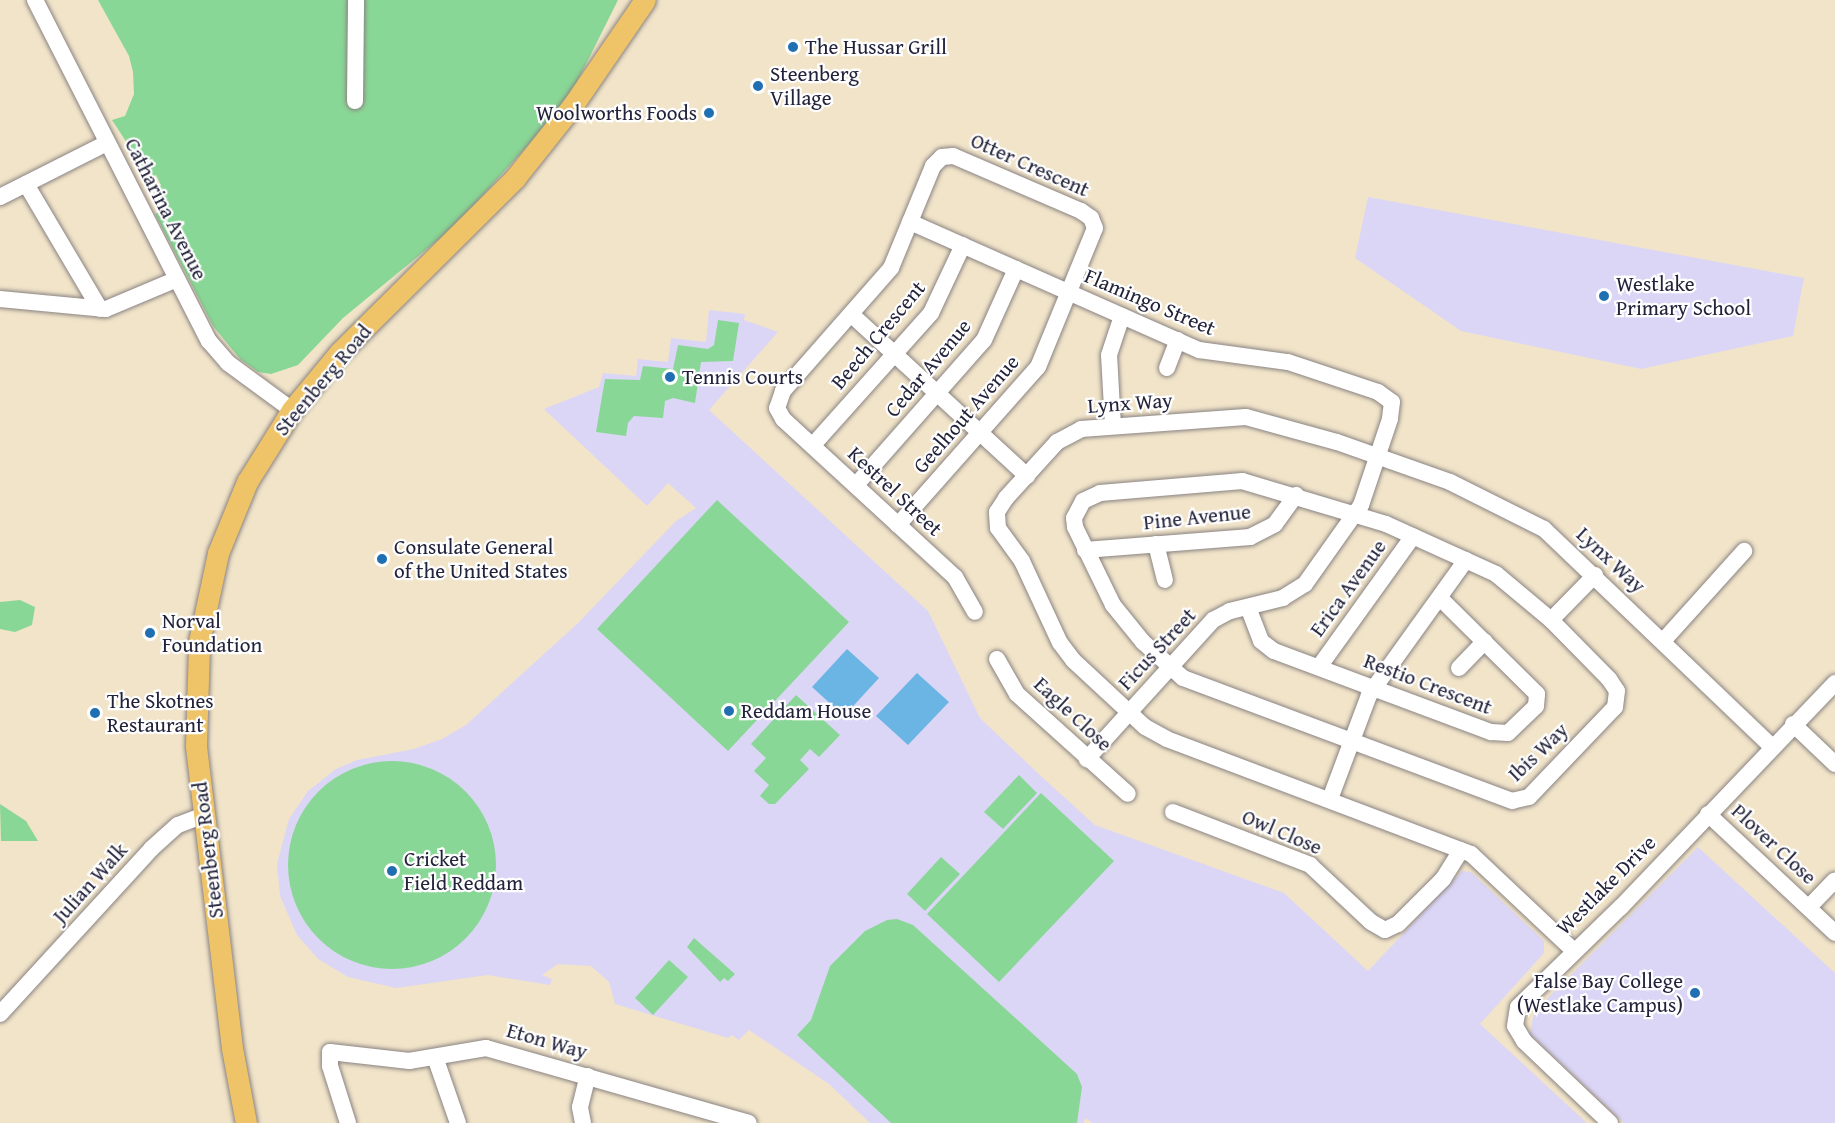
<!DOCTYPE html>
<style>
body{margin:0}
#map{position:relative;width:1835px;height:1123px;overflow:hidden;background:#f1e4c9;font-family:"Gentium Book Plus",serif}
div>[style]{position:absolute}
.built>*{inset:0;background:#dcd6f6}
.green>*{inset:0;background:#89d796}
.round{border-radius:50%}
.water>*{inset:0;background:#6bb5e4}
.roads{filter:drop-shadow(0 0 2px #8a8382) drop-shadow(0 0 2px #8a8382)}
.minor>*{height:16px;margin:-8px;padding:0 8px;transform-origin:8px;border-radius:8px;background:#fff}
.major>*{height:21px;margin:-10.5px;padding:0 10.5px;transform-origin:10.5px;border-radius:10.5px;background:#efc469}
.dots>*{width:16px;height:16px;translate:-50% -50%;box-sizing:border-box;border:3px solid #fff;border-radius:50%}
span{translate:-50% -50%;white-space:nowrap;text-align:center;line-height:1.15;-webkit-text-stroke:4.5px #fff;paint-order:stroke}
.poi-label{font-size:21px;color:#22223b}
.left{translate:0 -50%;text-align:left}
.right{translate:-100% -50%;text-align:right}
.street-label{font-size:21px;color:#22223b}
</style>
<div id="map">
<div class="built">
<i style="clip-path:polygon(1368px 197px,1804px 278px,1793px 336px,1641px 369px,1461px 331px,1355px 258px)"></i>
<i style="clip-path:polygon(709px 310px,745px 314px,744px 320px,778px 332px,709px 410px,928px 611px,980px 718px,1043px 778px,1095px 825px,1284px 893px,1368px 971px,1462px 871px,1471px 872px,1544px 941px,1544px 953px,1480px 1024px,1587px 1123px,1092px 1123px,1086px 1118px,1083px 1123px,870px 1123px,829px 1084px,749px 1030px,739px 1040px,732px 1035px,728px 1038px,615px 1004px,609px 982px,591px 966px,558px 964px,542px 975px,552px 979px,550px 985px,487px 975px,396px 988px,348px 977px,318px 959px,297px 935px,280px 896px,277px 864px,289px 819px,308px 791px,336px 769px,357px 760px,414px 749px,442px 739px,466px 725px,578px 623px,676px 521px,696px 508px,668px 483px,647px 506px,544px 409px,599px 387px,603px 373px,636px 376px,638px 359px,668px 362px,671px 338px,706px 342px)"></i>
<i style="clip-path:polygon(1698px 847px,1835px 973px,1835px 1123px,1624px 1123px,1530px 1034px,1534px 1012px)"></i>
</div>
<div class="green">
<i style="clip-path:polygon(98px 0,618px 0,567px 102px,455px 226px,343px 318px,298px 365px,271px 374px,258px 372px,240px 359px,213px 326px,155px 214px,167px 208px,156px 188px,161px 185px,156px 175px,150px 178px,112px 120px,125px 116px,134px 94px,133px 72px,129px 56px)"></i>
<i style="clip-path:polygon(718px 320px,739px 323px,733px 361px,701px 362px,695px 403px,673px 398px,665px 401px,663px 418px,634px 416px,628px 423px,626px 436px,596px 432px,605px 379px,640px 380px,643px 366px,673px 369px,678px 345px,708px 349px,714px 345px)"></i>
<i style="clip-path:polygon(717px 500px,849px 622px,728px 751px,597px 629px)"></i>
<i style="clip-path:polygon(20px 600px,35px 607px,32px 625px,15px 632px,0 629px,0 602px)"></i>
<i style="clip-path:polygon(796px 695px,840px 735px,819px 757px,810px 749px,800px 760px,809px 769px,775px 804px,769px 804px,760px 796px,769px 785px,754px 771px,766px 758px,751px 744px)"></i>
<i class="round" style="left:288px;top:761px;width:208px;height:208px"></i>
<i style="clip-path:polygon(1019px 775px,1037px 793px,1003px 829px,984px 812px)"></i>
<i style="clip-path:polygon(1041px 793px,1114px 861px,999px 982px,927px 914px)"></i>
<i style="clip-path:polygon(0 804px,26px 821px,38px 841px,1px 841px)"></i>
<i style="clip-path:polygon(941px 857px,960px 874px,925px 911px,907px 894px)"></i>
<i style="clip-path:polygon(887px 920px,897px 919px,913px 925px,1077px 1074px,1082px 1087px,1077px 1123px,891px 1123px,797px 1035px,811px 1020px,830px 966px,865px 931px)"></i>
<i style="clip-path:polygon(694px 938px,735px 974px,728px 981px,724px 978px,720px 982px,687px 947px)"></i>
<i style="clip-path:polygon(669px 960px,688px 977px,653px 1015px,635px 998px)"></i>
</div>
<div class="water">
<i style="clip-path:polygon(847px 649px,879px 678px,844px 716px,812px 687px)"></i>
<i style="clip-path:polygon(917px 673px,949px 702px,908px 745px,876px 716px)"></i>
</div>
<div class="roads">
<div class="minor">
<i style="left:35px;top:0;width:383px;rotate:63deg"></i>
<i style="left:209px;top:341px;width:29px;rotate:49deg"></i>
<i style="left:228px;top:363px;width:79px;rotate:36.3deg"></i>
<i style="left:355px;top:101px;width:101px;rotate:-89.4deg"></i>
<i style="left:26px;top:184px;width:145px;rotate:59.4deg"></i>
<i style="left:0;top:197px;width:120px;rotate:-26.8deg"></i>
<i style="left:910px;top:222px;width:316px;rotate:23.9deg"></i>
<i style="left:1199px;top:350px;width:90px;rotate:7.7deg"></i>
<i style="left:1288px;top:362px;width:95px;rotate:18.4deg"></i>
<i style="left:1378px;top:392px;width:17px;rotate:36deg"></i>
<i style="left:1392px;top:402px;width:17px;rotate:97deg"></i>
<i style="left:1390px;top:419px;width:91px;rotate:108.6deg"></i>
<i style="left:1361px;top:505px;width:97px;rotate:125.3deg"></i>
<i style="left:1305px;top:584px;width:26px;rotate:148deg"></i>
<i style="left:1283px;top:598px;width:55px;rotate:166.2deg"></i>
<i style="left:1230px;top:611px;width:19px;rotate:152deg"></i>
<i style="left:1213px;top:620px;width:188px;rotate:132.2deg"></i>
<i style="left:0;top:299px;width:106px;rotate:5.4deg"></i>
<i style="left:106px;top:309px;width:77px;rotate:-22.9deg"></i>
<i style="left:852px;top:315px;width:238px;rotate:42.6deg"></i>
<i style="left:1167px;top:368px;width:30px;rotate:-69deg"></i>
<i style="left:1113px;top:426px;width:71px;rotate:-93.2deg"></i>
<i style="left:1109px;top:355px;width:41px;rotate:-71.6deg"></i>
<i style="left:813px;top:445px;width:177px;rotate:-48.2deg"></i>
<i style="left:931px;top:313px;width:75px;rotate:-64.8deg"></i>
<i style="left:1242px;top:481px;width:150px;rotate:16.6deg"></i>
<i style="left:1386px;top:524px;width:121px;rotate:24.4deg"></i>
<i style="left:1496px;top:574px;width:72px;rotate:39.9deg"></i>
<i style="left:1551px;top:620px;width:83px;rotate:45.5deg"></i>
<i style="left:1609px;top:679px;width:14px;rotate:56deg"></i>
<i style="left:1617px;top:691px;width:16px;rotate:97deg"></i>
<i style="left:1615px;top:707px;width:124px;rotate:133.7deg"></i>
<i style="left:1529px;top:797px;width:17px;rotate:167deg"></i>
<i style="left:1512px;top:801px;width:351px;rotate:-159.5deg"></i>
<i style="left:1183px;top:678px;width:54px;rotate:-138deg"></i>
<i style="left:1143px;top:642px;width:48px;rotate:-129deg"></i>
<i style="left:1113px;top:605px;width:87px;rotate:-116deg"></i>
<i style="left:1075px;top:527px;width:9px;rotate:-96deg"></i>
<i style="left:1074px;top:518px;width:19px;rotate:-62deg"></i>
<i style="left:1083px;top:501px;width:19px;rotate:-25deg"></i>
<i style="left:1100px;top:493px;width:143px;rotate:-4.8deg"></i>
<i style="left:856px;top:485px;width:193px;rotate:-48.6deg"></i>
<i style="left:984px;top:340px;width:78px;rotate:-65.7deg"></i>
<i style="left:898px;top:525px;width:211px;rotate:-48.5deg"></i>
<i style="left:1038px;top:367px;width:150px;rotate:-67.7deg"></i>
<i style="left:1095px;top:228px;width:11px;rotate:-112deg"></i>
<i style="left:1091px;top:218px;width:12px;rotate:-145deg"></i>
<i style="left:1081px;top:211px;width:139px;rotate:-156.7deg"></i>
<i style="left:953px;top:156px;width:11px;rotate:175deg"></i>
<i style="left:942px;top:157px;width:13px;rotate:135deg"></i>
<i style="left:933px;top:166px;width:110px;rotate:112.4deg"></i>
<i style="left:891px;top:268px;width:164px;rotate:131.3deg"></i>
<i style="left:783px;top:391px;width:18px;rotate:109deg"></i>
<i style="left:777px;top:408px;width:13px;rotate:61deg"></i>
<i style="left:783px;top:419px;width:234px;rotate:42.6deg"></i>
<i style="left:955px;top:577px;width:40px;rotate:60.3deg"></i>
<i style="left:1156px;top:544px;width:37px;rotate:76deg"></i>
<i style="left:1085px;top:550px;width:166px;rotate:-4.5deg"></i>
<i style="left:1250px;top:537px;width:28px;rotate:-27deg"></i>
<i style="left:1275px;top:524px;width:36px;rotate:-54deg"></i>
<i style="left:1248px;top:607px;width:36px;rotate:69deg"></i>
<i style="left:1261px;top:641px;width:16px;rotate:38deg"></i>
<i style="left:1274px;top:651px;width:232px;rotate:20.5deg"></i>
<i style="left:1491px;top:732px;width:17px;rotate:3deg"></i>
<i style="left:1508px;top:733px;width:39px;rotate:-44deg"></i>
<i style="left:1536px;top:706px;width:12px;rotate:-85deg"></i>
<i style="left:1537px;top:694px;width:136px;rotate:-135.3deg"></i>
<i style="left:1551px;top:620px;width:63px;rotate:-45.6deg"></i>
<i style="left:1664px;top:640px;width:120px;rotate:-48deg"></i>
<i style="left:997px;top:659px;width:40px;rotate:60.3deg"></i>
<i style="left:1017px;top:694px;width:149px;rotate:42deg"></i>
<i style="left:1319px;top:667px;width:161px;rotate:-54.3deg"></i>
<i style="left:1459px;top:668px;width:37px;rotate:-46deg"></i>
<i style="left:1793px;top:724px;width:58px;rotate:43.6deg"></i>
<i style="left:1330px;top:799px;width:111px;rotate:-69.4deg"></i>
<i style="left:1369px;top:695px;width:166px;rotate:-54.3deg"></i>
<i style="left:1173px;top:812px;width:147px;rotate:21.1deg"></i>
<i style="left:1310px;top:865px;width:83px;rotate:43.1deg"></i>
<i style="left:1371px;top:922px;width:16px;rotate:30deg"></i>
<i style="left:1385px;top:930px;width:14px;rotate:-25deg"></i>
<i style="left:1398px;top:924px;width:64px;rotate:-45deg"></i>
<i style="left:1443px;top:879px;width:34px;rotate:-58deg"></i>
<i style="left:1708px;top:814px;width:174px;rotate:43.1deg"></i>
<i style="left:1809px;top:907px;width:37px;rotate:-46deg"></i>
<i style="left:1573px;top:950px;width:140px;rotate:-136.7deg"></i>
<i style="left:1471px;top:854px;width:325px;rotate:-159.3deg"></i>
<i style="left:1167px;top:739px;width:25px;rotate:-151deg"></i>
<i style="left:1145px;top:727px;width:98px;rotate:-137.1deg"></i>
<i style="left:1073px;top:660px;width:21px;rotate:-127deg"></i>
<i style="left:1060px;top:643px;width:90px;rotate:-114.9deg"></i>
<i style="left:1022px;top:561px;width:41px;rotate:-126deg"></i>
<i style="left:998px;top:528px;width:16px;rotate:-94deg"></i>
<i style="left:997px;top:512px;width:17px;rotate:-57deg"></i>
<i style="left:1006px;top:498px;width:76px;rotate:-47.7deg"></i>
<i style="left:1057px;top:442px;width:27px;rotate:-28deg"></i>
<i style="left:1081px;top:429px;width:165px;rotate:-4.2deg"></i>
<i style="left:1246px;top:417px;width:94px;rotate:15.4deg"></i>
<i style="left:1337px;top:442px;width:120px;rotate:19.5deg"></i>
<i style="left:1450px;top:482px;width:105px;rotate:26.6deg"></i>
<i style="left:1544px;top:529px;width:315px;rotate:43.7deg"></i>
<i style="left:0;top:1014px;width:224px;rotate:-47.5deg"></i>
<i style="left:151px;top:849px;width:36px;rotate:-42deg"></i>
<i style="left:178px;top:825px;width:26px;rotate:-21deg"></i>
<i style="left:435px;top:1057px;width:70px;rotate:70.8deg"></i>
<i style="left:348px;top:1123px;width:60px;rotate:-107.5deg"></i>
<i style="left:330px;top:1066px;width:14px;rotate:-90deg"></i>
<i style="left:330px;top:1052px;width:80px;rotate:6.5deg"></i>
<i style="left:409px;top:1061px;width:78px;rotate:-9.6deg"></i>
<i style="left:486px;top:1048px;width:273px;rotate:15.9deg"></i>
<i style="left:583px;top:1123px;width:16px;rotate:-101deg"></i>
<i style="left:580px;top:1107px;width:32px;rotate:-76deg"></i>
<i style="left:1610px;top:1123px;width:119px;rotate:-136.4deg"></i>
<i style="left:1524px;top:1041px;width:17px;rotate:-121deg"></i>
<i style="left:1515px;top:1026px;width:19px;rotate:-81deg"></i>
<i style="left:1518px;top:1007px;width:144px;rotate:-44.2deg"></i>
<i style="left:1621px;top:907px;width:310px;rotate:-46.3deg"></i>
</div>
<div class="major">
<i style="left:246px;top:1123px;width:76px;rotate:-100.6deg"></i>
<i style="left:232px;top:1048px;width:304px;rotate:-96.8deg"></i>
<i style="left:196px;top:746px;width:104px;rotate:-88.3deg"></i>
<i style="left:199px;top:642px;width:91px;rotate:-77.9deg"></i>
<i style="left:218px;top:553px;width:77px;rotate:-67.8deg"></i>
<i style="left:247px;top:482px;width:85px;rotate:-58deg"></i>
<i style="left:292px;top:410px;width:75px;rotate:-50.4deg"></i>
<i style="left:340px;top:352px;width:247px;rotate:-44.8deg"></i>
<i style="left:515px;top:178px;width:93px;rotate:-51.5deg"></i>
<i style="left:573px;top:105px;width:127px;rotate:-55.6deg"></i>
</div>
</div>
<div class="dots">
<i style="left:793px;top:47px;background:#1f6fb2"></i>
<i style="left:758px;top:86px;background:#1f6fb2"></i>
<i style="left:709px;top:113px;background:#1f6fb2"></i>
<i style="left:1604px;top:296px;background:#1f6fb2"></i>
<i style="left:670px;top:377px;background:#1f6fb2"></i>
<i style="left:382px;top:559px;background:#1f6fb2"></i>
<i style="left:150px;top:633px;background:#1f6fb2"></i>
<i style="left:729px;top:711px;background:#1f6fb2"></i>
<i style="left:95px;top:713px;background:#1f6fb2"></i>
<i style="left:392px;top:871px;background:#1f6fb2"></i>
<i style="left:1695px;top:993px;background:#1f6fb2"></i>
</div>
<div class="poi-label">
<span class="left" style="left:805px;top:47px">The Hussar Grill</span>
<span class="left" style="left:770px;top:86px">Steenberg<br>Village</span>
<span class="right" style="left:697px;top:113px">Woolworths Foods</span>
<span class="left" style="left:1616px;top:296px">Westlake<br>Primary School</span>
<span class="left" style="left:682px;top:377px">Tennis Courts</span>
<span class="left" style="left:394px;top:559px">Consulate General<br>of the United States</span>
<span class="left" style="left:162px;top:633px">Norval<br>Foundation</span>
<span class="left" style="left:107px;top:713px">The Skotnes<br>Restaurant</span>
<span class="left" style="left:741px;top:711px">Reddam House</span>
<span class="left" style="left:404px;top:871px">Cricket<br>Field Reddam</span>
<span class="right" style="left:1683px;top:993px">False Bay College<br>(Westlake Campus)</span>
</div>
<div class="street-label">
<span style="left:1030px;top:165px;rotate:24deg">Otter Crescent</span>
<span style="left:166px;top:209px;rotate:63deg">Catharina Avenue</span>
<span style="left:1150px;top:302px;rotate:23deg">Flamingo Street</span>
<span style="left:878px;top:335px;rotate:-50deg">Beech Crescent</span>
<span style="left:928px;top:368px;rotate:-50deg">Cedar Avenue</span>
<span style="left:323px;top:380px;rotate:-50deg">Steenberg Road</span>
<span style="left:1130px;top:403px;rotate:-4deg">Lynx Way</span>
<span style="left:966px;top:414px;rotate:-49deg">Geelhout Avenue</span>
<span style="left:895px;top:491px;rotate:43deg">Kestrel Street</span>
<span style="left:1197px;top:517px;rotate:-6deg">Pine Avenue</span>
<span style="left:1611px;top:560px;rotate:43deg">Lynx Way</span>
<span style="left:1348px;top:588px;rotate:-54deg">Erica Avenue</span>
<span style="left:1157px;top:649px;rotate:-47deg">Ficus Street</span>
<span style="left:1428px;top:684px;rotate:21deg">Restio Crescent</span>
<span style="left:1073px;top:714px;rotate:43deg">Eagle Close</span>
<span style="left:1538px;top:752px;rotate:-44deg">Ibis Way</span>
<span style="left:1282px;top:832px;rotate:23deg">Owl Close</span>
<span style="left:1774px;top:844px;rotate:43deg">Plover Close</span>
<span style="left:208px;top:850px;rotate:-97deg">Steenberg Road</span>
<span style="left:90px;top:883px;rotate:-48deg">Julian Walk</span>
<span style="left:1606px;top:885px;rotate:-45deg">Westlake Drive</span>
<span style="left:547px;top:1041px;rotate:16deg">Eton Way</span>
</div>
</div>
